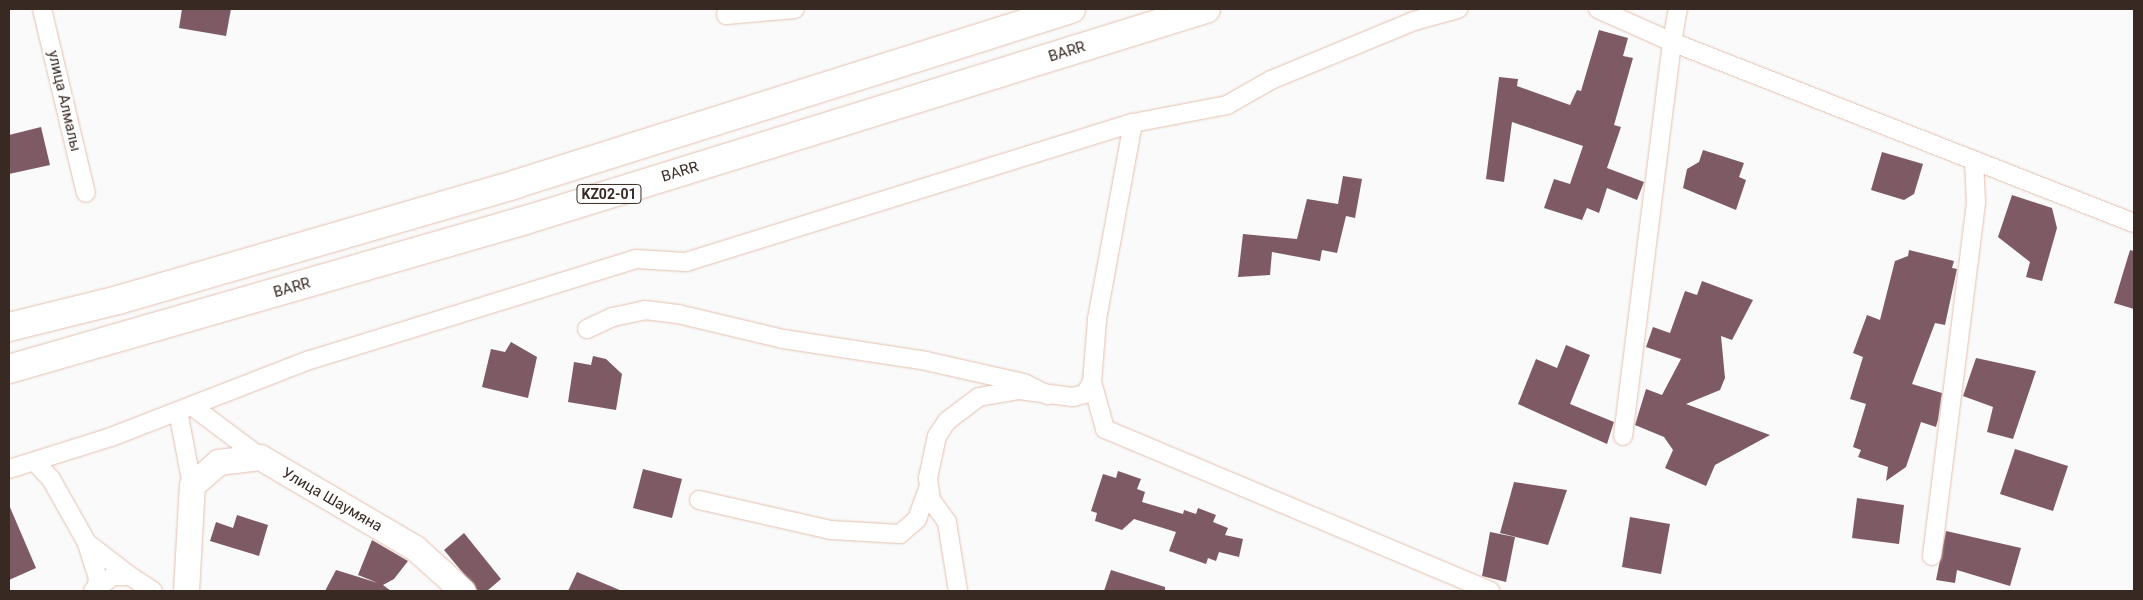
<!DOCTYPE html>
<meta charset="utf-8">
<style>
body{margin:0}
#map{position:relative;width:2143px;height:600px;overflow:hidden;background:#fafafa;font-family:Roboto,sans-serif}
div>[style]{position:absolute}
.building>*{inset:0;background:#7e5a65}
.roads{filter:drop-shadow(0 0 1px #e5c0af) drop-shadow(0 0 1px #e5c0af)}
.street>*{height:18px;margin:-9px;padding:0 9px;transform-origin:9px;border-radius:9px;background:#fff}
.secondary>*{height:25px;margin:-12.5px;padding:0 12.5px;transform-origin:12.5px;border-radius:12.5px;background:#fff}
.highway>*{height:28px;margin:-14px;padding:0 14px;transform-origin:14px;border-radius:14px;background:#fff}
span{translate:-50% -50%;white-space:nowrap;text-align:center;line-height:1.15;-webkit-text-stroke:5px #fff;paint-order:stroke}
.shield-label span{padding:1px 4px;background:#fff;border:1px solid;border-radius:4px;-webkit-text-stroke-width:0}
.shield-label{font-size:14px;color:#382923;font-weight:700}
.street-label{font-size:15px;color:#382923}
.frame{position:absolute;inset:0;border:10px solid #382923;pointer-events:none}
</style>
<div id="map">
<div class="building">
<i style="clip-path:polygon(182px 9px,231px 9px,226px 36px,179px 28px)"></i>
<i style="clip-path:polygon(1599px 30px,1628px 38px,1623px 56px,1633px 58px,1614px 125px,1621px 127px,1607px 168px,1644px 182px,1637px 200px,1607px 188px,1599px 213px,1587px 208px,1582px 220px,1544px 208px,1554px 179px,1570px 184px,1583px 146px,1512px 122px,1504px 182px,1486px 179px,1499px 77px,1518px 79px,1517px 86px,1570px 105px,1577px 90px,1581px 91px)"></i>
<i style="clip-path:polygon(41px 127px,50px 165px,9px 174px,9px 135px)"></i>
<i style="clip-path:polygon(1703px 150px,1744px 163px,1739px 177px,1746px 180px,1736px 210px,1683px 188px,1687px 169px,1699px 162px)"></i>
<i style="clip-path:polygon(1882px 152px,1923px 164px,1914px 194px,1904px 200px,1871px 190px)"></i>
<i style="clip-path:polygon(1343px 176px,1362px 179px,1355px 218px,1346px 216px,1337px 253px,1322px 250px,1320px 261px,1272px 252px,1270px 275px,1238px 277px,1243px 234px,1297px 239px,1307px 199px,1338px 204px)"></i>
<i style="clip-path:polygon(2012px 195px,2052px 208px,2057px 228px,2042px 281px,2026px 277px,2030px 262px,1998px 237px)"></i>
<i style="clip-path:polygon(1909px 250px,1954px 261px,1952px 268px,1957px 269px,1945px 325px,1935px 323px,1912px 384px,1942px 393px,1938px 420px,1936px 427px,1921px 422px,1906px 467px,1886px 481px,1888px 467px,1858px 457px,1861px 450px,1853px 447px,1866px 404px,1850px 399px,1863px 357px,1853px 353px,1867px 315px,1880px 320px,1895px 261px,1908px 256px)"></i>
<i style="clip-path:polygon(2130px 250px,2134px 251px,2134px 309px,2114px 303px)"></i>
<i style="clip-path:polygon(1702px 281px,1753px 300px,1732px 340px,1721px 336px,1725px 378px,1720px 390px,1686px 404px,1770px 435px,1715px 465px,1706px 486px,1665px 468px,1673px 450px,1664px 437px,1635px 425px,1646px 389px,1662px 395px,1681px 359px,1646px 347px,1653px 327px,1670px 333px,1685px 291px,1697px 295px)"></i>
<i style="clip-path:polygon(511px 342px,537px 357px,528px 398px,482px 387px,491px 349px,505px 352px)"></i>
<i style="clip-path:polygon(1566px 345px,1590px 355px,1570px 404px,1614px 422px,1607px 444px,1518px 404px,1536px 359px,1557px 368px)"></i>
<i style="clip-path:polygon(593px 356px,606px 359px,622px 374px,616px 410px,568px 402px,574px 362px,591px 365px)"></i>
<i style="clip-path:polygon(1976px 358px,2036px 371px,2013px 439px,1987px 432px,1993px 407px,1963px 396px)"></i>
<i style="clip-path:polygon(2015px 449px,2068px 466px,2053px 511px,2000px 494px)"></i>
<i style="clip-path:polygon(643px 469px,682px 479px,672px 518px,633px 508px)"></i>
<i style="clip-path:polygon(1118px 471px,1141px 479px,1137px 489px,1145px 492px,1142px 502px,1183px 514px,1184px 510px,1196px 514px,1198px 508px,1216px 515px,1213px 522px,1228px 528px,1225px 535px,1243px 539px,1239px 557px,1219px 552px,1216px 561px,1208px 558px,1206px 564px,1169px 551px,1176px 532px,1134px 519px,1122px 530px,1095px 521px,1097px 513px,1091px 511px,1103px 474px,1116px 478px)"></i>
<i style="clip-path:polygon(1514px 482px,1567px 490px,1548px 545px,1500px 533px)"></i>
<i style="clip-path:polygon(1857px 498px,1904px 505px,1899px 544px,1852px 538px)"></i>
<i style="clip-path:polygon(9px 505px,36px 568px,9px 580px)"></i>
<i style="clip-path:polygon(237px 515px,268px 525px,259px 556px,210px 541px,216px 522px,233px 528px)"></i>
<i style="clip-path:polygon(1630px 517px,1670px 524px,1661px 574px,1622px 567px)"></i>
<i style="clip-path:polygon(1946px 531px,2021px 548px,2010px 586px,1957px 570px,1955px 583px,1936px 580px)"></i>
<i style="clip-path:polygon(1490px 532px,1515px 537px,1506px 582px,1482px 576px)"></i>
<i style="clip-path:polygon(464px 533px,501px 579px,487px 591px,478px 591px,444px 550px)"></i>
<i style="clip-path:polygon(372px 540px,408px 561px,394px 579px,383px 585px,391px 591px,325px 591px,336px 570px,378px 583px,358px 575px)"></i>
<i style="clip-path:polygon(1111px 570px,1165px 587px,1165px 591px,1104px 591px)"></i>
<i style="clip-path:polygon(577px 572px,622px 591px,568px 591px)"></i>
</div>
<div class="roads">
<div class="street">
<i style="left:42px;top:9px;width:189px;rotate:76.6deg"></i>
<i style="left:728px;top:9px;width:6px;rotate:108deg"></i>
<i style="left:726px;top:15px;width:69px;rotate:-5deg"></i>
<i style="left:1598px;top:9px;width:81px;rotate:24deg"></i>
<i style="left:1672px;top:42px;width:34px;rotate:-80deg"></i>
<i style="left:1133px;top:123px;width:200px;rotate:100.4deg"></i>
<i style="left:1097px;top:320px;width:62px;rotate:94.6deg"></i>
<i style="left:1092px;top:382px;width:49px;rotate:74.5deg"></i>
<i style="left:1105px;top:429px;width:418px;rotate:22.8deg"></i>
<i style="left:587px;top:329px;width:29px;rotate:-25deg"></i>
<i style="left:613px;top:317px;width:33px;rotate:-12deg"></i>
<i style="left:645px;top:310px;width:33px;rotate:7deg"></i>
<i style="left:678px;top:314px;width:108px;rotate:13.4deg"></i>
<i style="left:783px;top:339px;width:145px;rotate:8.7deg"></i>
<i style="left:926px;top:361px;width:100px;rotate:12.7deg"></i>
<i style="left:1024px;top:383px;width:27px;rotate:27deg"></i>
<i style="left:192px;top:406px;width:85px;rotate:36.9deg"></i>
<i style="left:178px;top:411px;width:75px;rotate:79.3deg"></i>
<i style="left:1623px;top:436px;width:397px;rotate:-82.9deg"></i>
<i style="left:1672px;top:42px;width:496px;rotate:21.4deg"></i>
<i style="left:37px;top:464px;width:21px;rotate:47deg"></i>
<i style="left:51px;top:479px;width:73px;rotate:60.6deg"></i>
<i style="left:87px;top:543px;width:54px;rotate:37.5deg"></i>
<i style="left:9px;top:469px;width:107px;rotate:-17.4deg"></i>
<i style="left:111px;top:437px;width:213px;rotate:-21.2deg"></i>
<i style="left:310px;top:360px;width:341px;rotate:-17.2deg"></i>
<i style="left:636px;top:259px;width:50px;rotate:3.4deg"></i>
<i style="left:686px;top:262px;width:468px;rotate:-17.3deg"></i>
<i style="left:1133px;top:123px;width:96px;rotate:-10.8deg"></i>
<i style="left:1227px;top:105px;width:51px;rotate:-29.6deg"></i>
<i style="left:1271px;top:80px;width:155px;rotate:-22.4deg"></i>
<i style="left:1414px;top:21px;width:46px;rotate:-15.3deg"></i>
<i style="left:699px;top:500px;width:135px;rotate:12.8deg"></i>
<i style="left:831px;top:530px;width:69px;rotate:3.3deg"></i>
<i style="left:900px;top:534px;width:23px;rotate:-41deg"></i>
<i style="left:917px;top:519px;width:35px;rotate:-70deg"></i>
<i style="left:87px;top:544px;width:36px;rotate:72deg"></i>
<i style="left:98px;top:578px;width:11px;rotate:100deg"></i>
<i style="left:1932px;top:556px;width:357px;rotate:-82.9deg"></i>
<i style="left:1976px;top:202px;width:41px;rotate:-92.8deg"></i>
<i style="left:93px;top:591px;width:25px;rotate:-37deg"></i>
<i style="left:113px;top:576px;width:17px"></i>
<i style="left:130px;top:576px;width:27px;rotate:33deg"></i>
<i style="left:958px;top:591px;width:70px;rotate:-99.1deg"></i>
<i style="left:947px;top:522px;width:27px;rotate:-126deg"></i>
<i style="left:931px;top:500px;width:22px;rotate:-98deg"></i>
<i style="left:928px;top:478px;width:43px;rotate:-77.9deg"></i>
<i style="left:937px;top:436px;width:18px;rotate:-56deg"></i>
<i style="left:947px;top:421px;width:40px;rotate:-37deg"></i>
<i style="left:979px;top:397px;width:41px;rotate:-9.9deg"></i>
<i style="left:1019px;top:390px;width:54px;rotate:7.4deg"></i>
<i style="left:1073px;top:397px;width:12px;rotate:-14deg"></i>
<i style="left:1085px;top:394px;width:14px;rotate:-60deg"></i>
</div>
<div class="secondary">
<i style="left:186px;top:591px;width:106px;rotate:-86.8deg"></i>
<i style="left:192px;top:485px;width:35px;rotate:-41deg"></i>
<i style="left:218px;top:462px;width:42px;rotate:-6.8deg"></i>
<i style="left:260px;top:457px;width:180px;rotate:30.4deg"></i>
<i style="left:415px;top:548px;width:64px;rotate:41.9deg"></i>
</div>
<div class="highway">
<i style="left:9px;top:327px;width:112px;rotate:-13.9deg"></i>
<i style="left:118px;top:300px;width:415px;rotate:-16.2deg"></i>
<i style="left:516px;top:184px;width:582px;rotate:-17.5deg"></i>
<i style="left:9px;top:369px;width:538px;rotate:-16.08deg"></i>
<i style="left:526px;top:220px;width:712px;rotate:-17.24deg"></i>
</div>
</div>
<div class="shield-label">
<span style="left:609px;top:194px">KZ02-01</span>
</div>
<div class="street-label">
<span style="left:1067px;top:52px;rotate:-17deg">BARR</span>
<span style="left:64px;top:101px;rotate:77deg">улица Алмалы</span>
<span style="left:680px;top:172px;rotate:-17deg">BARR</span>
<span style="left:292px;top:288px;rotate:-16deg">BARR</span>
<span style="left:332px;top:500px;rotate:30deg">Улица Шаумяна</span>
</div>
<div class="frame"></div>
</div>
